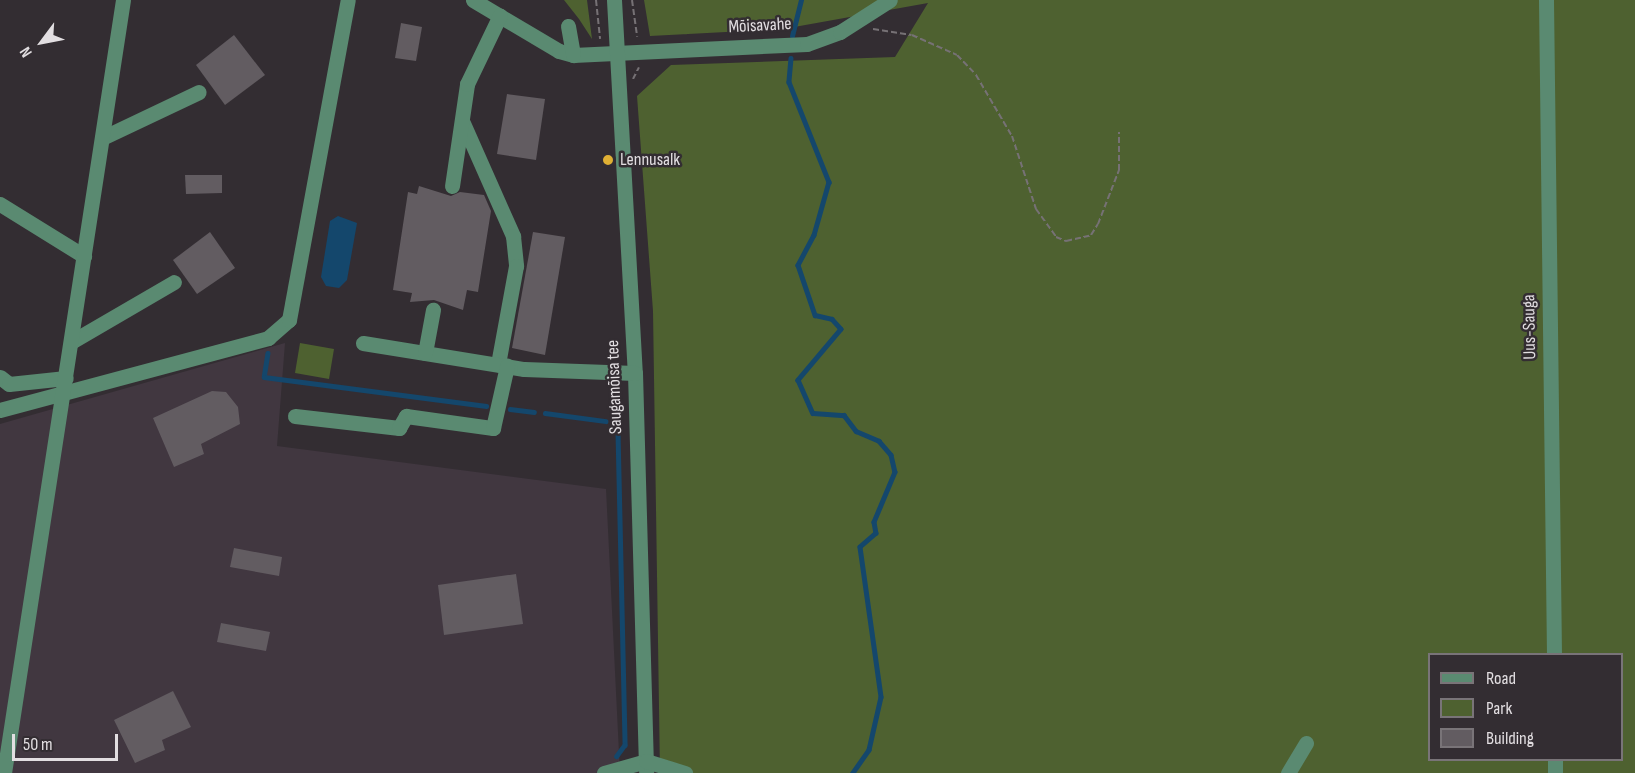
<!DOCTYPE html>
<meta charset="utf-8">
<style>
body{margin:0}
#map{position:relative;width:1635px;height:773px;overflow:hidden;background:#332d32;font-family:"Sofia Sans Condensed",sans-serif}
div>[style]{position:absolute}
.built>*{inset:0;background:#413740}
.green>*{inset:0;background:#4e6130}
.water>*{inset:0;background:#14476c}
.stream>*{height:4.5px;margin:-2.25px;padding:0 2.25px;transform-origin:2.25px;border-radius:2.25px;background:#14476c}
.building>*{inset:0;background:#625c61}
.path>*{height:2px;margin-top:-1px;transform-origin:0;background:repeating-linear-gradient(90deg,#767175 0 6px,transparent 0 9px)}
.minor>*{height:15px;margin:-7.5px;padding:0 7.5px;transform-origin:7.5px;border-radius:7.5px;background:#5a8a71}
.dots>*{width:16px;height:16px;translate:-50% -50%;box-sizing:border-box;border:3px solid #332d32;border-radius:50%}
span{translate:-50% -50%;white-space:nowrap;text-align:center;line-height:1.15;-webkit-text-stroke:5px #332d32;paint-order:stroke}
.street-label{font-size:18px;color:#e2dee1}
.poi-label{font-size:18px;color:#e2dee1}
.left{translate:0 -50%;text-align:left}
.legend{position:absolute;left:1428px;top:653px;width:195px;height:108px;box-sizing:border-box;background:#332d32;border:2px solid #797478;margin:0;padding:8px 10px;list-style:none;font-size:18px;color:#e2dee1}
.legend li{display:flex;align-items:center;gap:12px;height:30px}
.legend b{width:30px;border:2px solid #797478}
.north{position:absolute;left:12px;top:12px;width:60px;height:60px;-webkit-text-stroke:4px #332d32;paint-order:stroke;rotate:238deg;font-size:16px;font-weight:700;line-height:24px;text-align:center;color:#e2dee1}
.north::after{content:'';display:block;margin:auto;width:21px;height:27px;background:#e2dee1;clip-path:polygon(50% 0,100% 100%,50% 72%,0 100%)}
.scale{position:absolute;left:12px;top:734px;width:106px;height:27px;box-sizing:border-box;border:3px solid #e2dee1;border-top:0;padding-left:8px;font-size:18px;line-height:21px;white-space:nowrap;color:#e2dee1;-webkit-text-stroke:4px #332d32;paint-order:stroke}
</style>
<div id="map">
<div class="built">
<i style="clip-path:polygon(285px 343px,277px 446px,606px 489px,620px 773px,0 773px,0 424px)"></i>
</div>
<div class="green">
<i style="clip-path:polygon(564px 0,587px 0,592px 39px,579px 19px)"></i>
<i style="clip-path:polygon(evenodd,644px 0,1635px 0,1635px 773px,660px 773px,653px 311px,637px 96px,671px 65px,895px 57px,928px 3px,783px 29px,650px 36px,644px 0,1430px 654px,1622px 654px,1622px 760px,1430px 760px,1430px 654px)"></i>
<i style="clip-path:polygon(300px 343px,334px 349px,329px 379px,295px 373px)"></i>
</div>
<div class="water">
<i style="clip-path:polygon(338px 216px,357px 223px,347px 280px,339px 288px,326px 286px,321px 277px,330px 221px)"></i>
</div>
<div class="stream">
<i style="left:792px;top:36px;width:37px;rotate:-76deg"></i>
<i style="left:791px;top:58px;width:24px;rotate:95deg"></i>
<i style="left:789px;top:82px;width:108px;rotate:68.2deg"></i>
<i style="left:829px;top:182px;width:55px;rotate:105.8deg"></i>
<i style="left:814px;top:235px;width:34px;rotate:118deg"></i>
<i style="left:798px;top:265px;width:53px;rotate:71.2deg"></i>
<i style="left:815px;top:315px;width:17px;rotate:13deg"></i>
<i style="left:832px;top:319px;width:13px;rotate:48deg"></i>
<i style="left:841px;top:329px;width:67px;rotate:130.1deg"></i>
<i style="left:798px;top:380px;width:36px;rotate:66deg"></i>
<i style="left:813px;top:413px;width:31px;rotate:4deg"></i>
<i style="left:844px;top:415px;width:20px;rotate:53deg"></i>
<i style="left:856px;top:431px;width:25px;rotate:23deg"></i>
<i style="left:879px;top:441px;width:18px;rotate:49deg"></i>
<i style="left:891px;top:455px;width:17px;rotate:77deg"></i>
<i style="left:895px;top:472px;width:54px;rotate:112.8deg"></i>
<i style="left:874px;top:522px;width:11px;rotate:80deg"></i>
<i style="left:876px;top:533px;width:21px;rotate:139deg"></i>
<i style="left:860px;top:547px;width:151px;rotate:82deg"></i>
<i style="left:881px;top:697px;width:54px;rotate:102.8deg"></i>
<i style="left:869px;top:750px;width:28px;rotate:125deg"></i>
<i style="left:268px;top:353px;width:24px;rotate:99deg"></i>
<i style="left:264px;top:377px;width:224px;rotate:7.4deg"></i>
<i style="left:617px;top:388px;width:357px;rotate:88.7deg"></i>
<i style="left:625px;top:745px;width:14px;rotate:126deg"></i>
<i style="left:510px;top:409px;width:24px;rotate:7deg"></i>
<i style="left:545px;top:413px;width:61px;rotate:7.6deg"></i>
</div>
<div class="building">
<i style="clip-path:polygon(401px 23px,422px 27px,416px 61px,395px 58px)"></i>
<i style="clip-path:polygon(234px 35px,265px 75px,225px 105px,196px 65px)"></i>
<i style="clip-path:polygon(507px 94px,545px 99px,536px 160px,497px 154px)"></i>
<i style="clip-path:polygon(185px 175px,222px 175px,222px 193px,186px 194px)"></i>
<i style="clip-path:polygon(419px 186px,451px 196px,460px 192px,484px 195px,491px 211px,478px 292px,467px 290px,463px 310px,434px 300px,410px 302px,412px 293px,393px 290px,408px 192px,417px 194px)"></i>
<i style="clip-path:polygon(210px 232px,235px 268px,197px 294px,173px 260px)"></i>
<i style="clip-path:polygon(533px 232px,565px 237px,545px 355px,512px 348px)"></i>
<i style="clip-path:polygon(212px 391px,226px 392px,238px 407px,240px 424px,201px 444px,204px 454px,174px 467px,153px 418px)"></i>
<i style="clip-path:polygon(234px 548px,282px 557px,279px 576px,230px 567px)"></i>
<i style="clip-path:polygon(516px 574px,523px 624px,444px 635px,438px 585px)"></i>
<i style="clip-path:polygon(221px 623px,270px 632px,266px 651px,217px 642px)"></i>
<i style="clip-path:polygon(173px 691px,191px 727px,162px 740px,165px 750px,135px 763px,114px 720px)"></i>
</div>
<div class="path">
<i style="left:596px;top:0;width:39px;rotate:84deg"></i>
<i style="left:632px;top:0;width:37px;rotate:82deg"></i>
<i style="left:873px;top:29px;width:39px;rotate:9deg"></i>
<i style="left:912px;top:35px;width:49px;rotate:24deg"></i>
<i style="left:957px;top:55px;width:28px;rotate:46deg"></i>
<i style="left:976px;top:75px;width:71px;rotate:59.5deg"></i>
<i style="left:1012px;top:136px;width:77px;rotate:71.8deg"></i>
<i style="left:1036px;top:209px;width:34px;rotate:54deg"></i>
<i style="left:1056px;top:237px;width:11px;rotate:22deg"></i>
<i style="left:1066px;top:241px;width:26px;rotate:-13deg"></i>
<i style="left:1091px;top:235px;width:13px;rotate:-58deg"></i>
<i style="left:1098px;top:224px;width:58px;rotate:-68.7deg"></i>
<i style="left:1119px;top:170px;width:38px;rotate:-90deg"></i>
<i style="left:633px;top:79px;width:13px;rotate:-63deg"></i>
</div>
<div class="minor">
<i style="left:473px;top:0;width:100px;rotate:30.7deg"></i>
<i style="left:559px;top:51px;width:15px;rotate:16deg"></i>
<i style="left:573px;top:55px;width:234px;rotate:-2.7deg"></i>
<i style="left:807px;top:44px;width:35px;rotate:-20deg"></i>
<i style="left:840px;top:32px;width:59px;rotate:-32.6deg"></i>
<i style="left:614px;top:0;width:374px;rotate:86.8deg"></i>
<i style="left:635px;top:373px;width:400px;rotate:88.4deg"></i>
<i style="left:1546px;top:0;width:654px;rotate:89.3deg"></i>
<i style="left:568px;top:26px;width:29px;rotate:80deg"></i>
<i style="left:463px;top:123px;width:124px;rotate:66.1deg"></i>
<i style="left:513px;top:236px;width:30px;rotate:84deg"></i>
<i style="left:516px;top:266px;width:100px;rotate:100.4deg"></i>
<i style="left:102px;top:138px;width:107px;rotate:-25.4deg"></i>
<i style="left:452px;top:186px;width:103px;rotate:-81.6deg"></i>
<i style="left:467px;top:84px;width:76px;rotate:-64.4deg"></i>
<i style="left:0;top:204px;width:99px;rotate:31.8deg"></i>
<i style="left:71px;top:342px;width:119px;rotate:-30.2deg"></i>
<i style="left:363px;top:343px;width:163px;rotate:9.2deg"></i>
<i style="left:524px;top:369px;width:111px;rotate:2.1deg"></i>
<i style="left:425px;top:353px;width:44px;rotate:-79.5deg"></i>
<i style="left:0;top:377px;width:11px;rotate:38deg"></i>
<i style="left:9px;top:384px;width:57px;rotate:-6deg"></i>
<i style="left:0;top:410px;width:278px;rotate:-15deg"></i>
<i style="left:268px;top:338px;width:28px;rotate:-41deg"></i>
<i style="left:289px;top:320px;width:325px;rotate:-79.6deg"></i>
<i style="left:295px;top:416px;width:105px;rotate:6.6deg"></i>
<i style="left:399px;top:428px;width:14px;rotate:-60deg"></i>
<i style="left:406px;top:416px;width:88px;rotate:7.9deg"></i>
<i style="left:493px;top:428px;width:64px;rotate:-77.3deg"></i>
<i style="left:1555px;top:760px;width:13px;rotate:90deg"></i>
<i style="left:4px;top:773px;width:782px;rotate:-81.25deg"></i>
<i style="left:604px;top:773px;width:44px;rotate:-15.9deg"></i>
<i style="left:646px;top:761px;width:41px;rotate:17.1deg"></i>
<i style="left:1288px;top:773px;width:35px;rotate:-59deg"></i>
</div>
<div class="dots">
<i style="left:608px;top:160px;background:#e0b034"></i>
</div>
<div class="street-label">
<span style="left:760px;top:26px;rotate:-3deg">Mõisavahe</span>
<span style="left:1530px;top:327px;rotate:-91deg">Uus-Sauga</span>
<span style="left:615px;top:387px;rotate:-92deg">Saugamõisa tee</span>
</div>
<div class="poi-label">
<span class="left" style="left:620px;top:160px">Lennusalk</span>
</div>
<ul class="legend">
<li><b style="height:8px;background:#5a8a71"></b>Road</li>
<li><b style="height:16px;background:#4e6130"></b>Park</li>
<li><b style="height:16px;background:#625c61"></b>Building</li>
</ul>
<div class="north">N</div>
<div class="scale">50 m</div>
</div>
